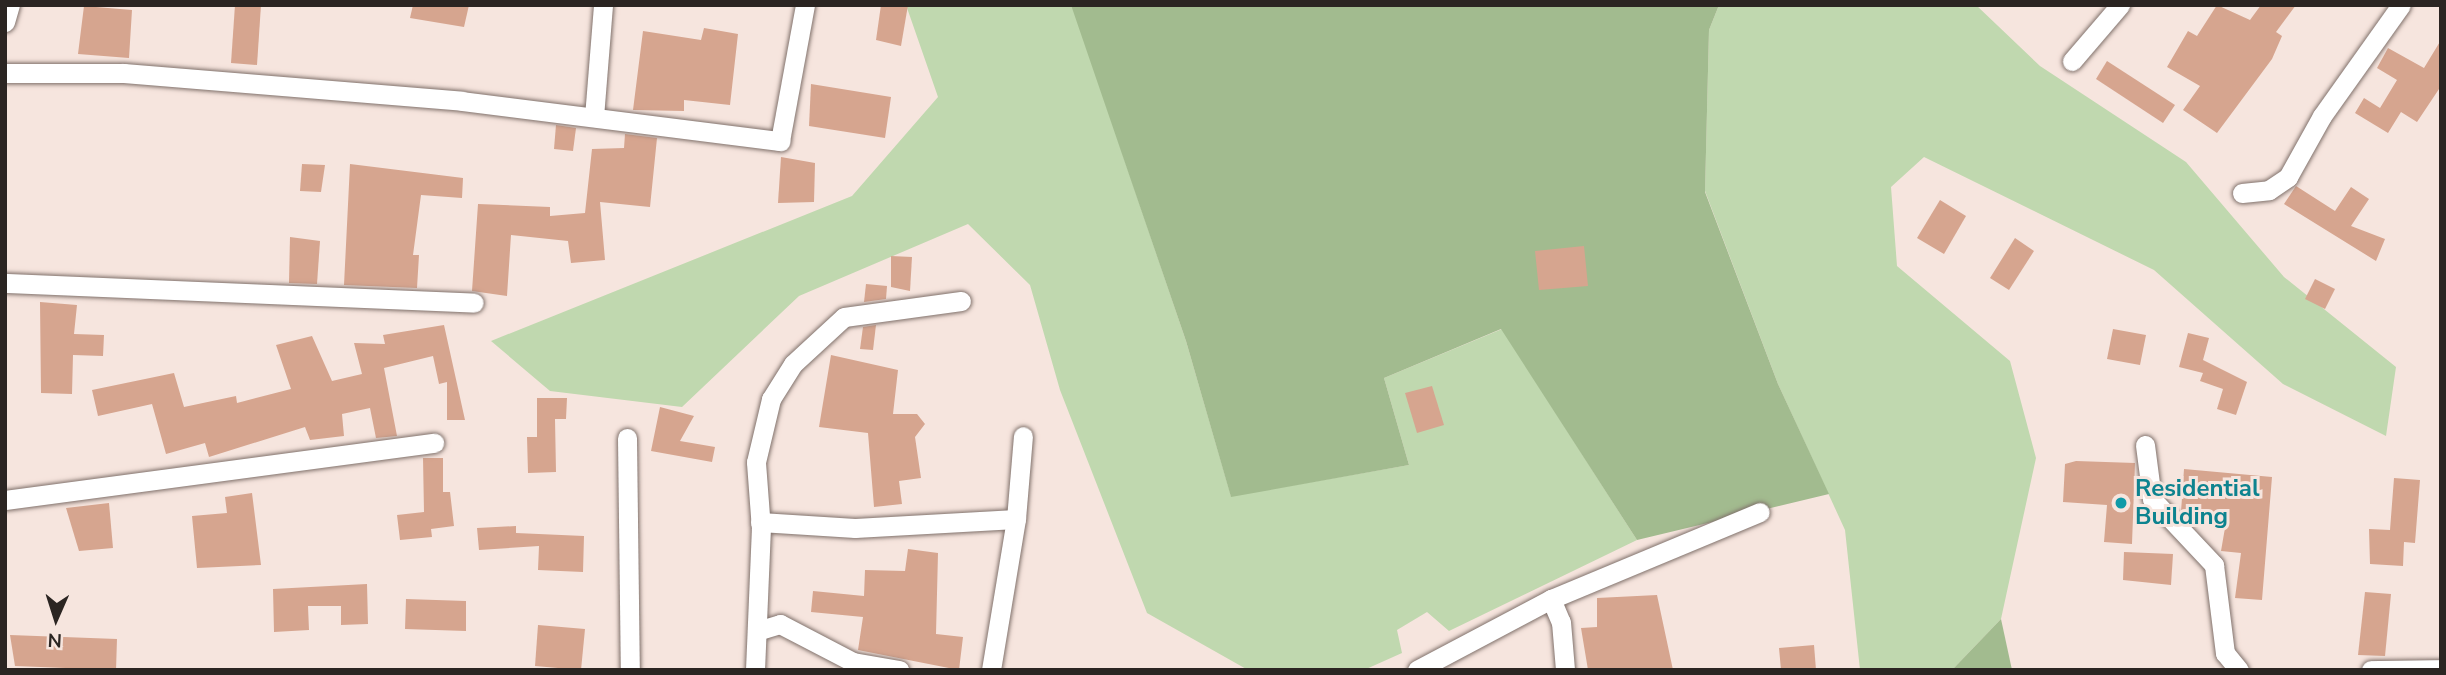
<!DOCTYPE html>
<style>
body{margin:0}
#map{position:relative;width:2446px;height:675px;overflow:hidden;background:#f6e5de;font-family:"Nunito Sans",sans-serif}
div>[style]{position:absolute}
.green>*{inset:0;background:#c0d8af}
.forest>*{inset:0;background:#a2bb8f}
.building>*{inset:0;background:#d6a58f}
.roads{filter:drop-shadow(0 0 2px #80716b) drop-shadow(0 0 2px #80716b)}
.minor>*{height:19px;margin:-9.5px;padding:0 9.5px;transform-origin:9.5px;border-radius:9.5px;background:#fff}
.dots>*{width:19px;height:19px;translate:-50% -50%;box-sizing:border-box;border:4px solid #f6e5de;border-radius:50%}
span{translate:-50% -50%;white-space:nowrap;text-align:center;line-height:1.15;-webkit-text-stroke:6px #f6e5de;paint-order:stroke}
.culture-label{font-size:24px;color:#0d838f;font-weight:700}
.left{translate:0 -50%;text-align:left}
.frame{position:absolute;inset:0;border:7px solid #2b2522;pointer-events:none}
.north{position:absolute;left:21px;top:584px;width:70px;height:70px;-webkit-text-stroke:5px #f6e5de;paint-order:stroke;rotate:183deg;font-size:19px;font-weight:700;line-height:28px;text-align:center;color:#2b2522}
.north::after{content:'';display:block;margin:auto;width:24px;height:32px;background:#2b2522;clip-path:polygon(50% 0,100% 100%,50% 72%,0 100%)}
</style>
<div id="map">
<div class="green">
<i style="clip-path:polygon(906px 5px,1072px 5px,1186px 341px,1231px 496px,1409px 465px,1384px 378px,1502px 329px,1637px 540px,1449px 631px,1427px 612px,1397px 630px,1402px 653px,1364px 670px,1248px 670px,1147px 613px,1060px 390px,1030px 285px,968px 224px,799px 296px,682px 407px,550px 391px,491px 341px,852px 196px,938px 97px)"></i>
<i style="clip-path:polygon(1719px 5px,1976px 5px,2040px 66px,2186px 162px,2284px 277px,2396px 367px,2386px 436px,2283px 384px,2154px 270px,1924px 157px,1891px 187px,1897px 266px,2010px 361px,2036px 458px,2001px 619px,1952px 670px,1860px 670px,1845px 530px,1778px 384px,1705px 191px,1709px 30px)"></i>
</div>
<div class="forest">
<i style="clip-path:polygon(1071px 5px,1719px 5px,1709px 30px,1705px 192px,1778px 384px,1829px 494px,1637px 540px,1501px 329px,1384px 378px,1409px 465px,1231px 497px,1186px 341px)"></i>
<i style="clip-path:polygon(2001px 619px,2012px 670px,1952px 670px)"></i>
</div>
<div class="building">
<i style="clip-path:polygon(235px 5px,261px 5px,257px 65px,231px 63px)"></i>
<i style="clip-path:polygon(413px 5px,469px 5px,464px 27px,410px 18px)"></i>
<i style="clip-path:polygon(881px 5px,908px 5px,901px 46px,876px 40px)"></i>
<i style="clip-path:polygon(2217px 5px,2250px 20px,2261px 5px,2296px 5px,2276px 32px,2282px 36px,2272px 59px,2217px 133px,2183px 110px,2200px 86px,2167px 67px,2188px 31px,2197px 36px)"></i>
<i style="clip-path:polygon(84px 6px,132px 10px,129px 58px,78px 54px)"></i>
<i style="clip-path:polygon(704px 28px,738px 34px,730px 105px,684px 100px,684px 111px,633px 110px,643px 31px,701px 40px)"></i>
<i style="clip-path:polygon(2441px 40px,2441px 86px,2417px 122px,2401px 112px,2388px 133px,2355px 113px,2364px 98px,2380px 108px,2397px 80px,2377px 68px,2388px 48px,2424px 68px)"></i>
<i style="clip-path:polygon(2107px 61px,2175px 105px,2163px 123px,2096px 79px)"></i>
<i style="clip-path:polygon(811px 84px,891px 97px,885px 138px,809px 126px)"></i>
<i style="clip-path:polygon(556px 125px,576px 128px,573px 151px,554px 149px)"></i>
<i style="clip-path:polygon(625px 134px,657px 138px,650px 207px,600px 202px,605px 260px,571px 263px,568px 241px,511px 235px,507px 296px,472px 291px,478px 204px,550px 207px,550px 216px,585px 213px,592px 149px,624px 148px)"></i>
<i style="clip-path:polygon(781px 157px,815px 163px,814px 202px,778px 203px)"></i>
<i style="clip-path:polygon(302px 164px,325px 165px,321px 192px,300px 191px)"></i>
<i style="clip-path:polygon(350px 164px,463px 178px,462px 198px,421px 195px,413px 255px,419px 255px,417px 288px,344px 285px)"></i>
<i style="clip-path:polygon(2296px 186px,2335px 211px,2351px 187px,2369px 199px,2351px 226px,2385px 239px,2376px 261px,2284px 204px)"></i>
<i style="clip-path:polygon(1940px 200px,1966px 216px,1944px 254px,1917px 238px)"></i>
<i style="clip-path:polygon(290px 237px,320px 241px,317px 284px,289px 283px)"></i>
<i style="clip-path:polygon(2015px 238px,2034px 251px,2009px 290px,1990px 278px)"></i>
<i style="clip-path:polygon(1584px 246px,1588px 286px,1539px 290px,1535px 251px)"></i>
<i style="clip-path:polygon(891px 256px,912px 257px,910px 291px,891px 287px)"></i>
<i style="clip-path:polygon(2315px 279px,2335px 289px,2325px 309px,2305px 299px)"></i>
<i style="clip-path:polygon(866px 284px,887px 286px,886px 299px,864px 302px)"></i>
<i style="clip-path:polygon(40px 302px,77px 305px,74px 334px,104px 335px,103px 356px,73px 355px,72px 394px,41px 393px)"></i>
<i style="clip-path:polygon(444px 325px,465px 420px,447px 420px,447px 382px,439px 384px,433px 356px,384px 368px,397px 436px,376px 438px,370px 408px,342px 414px,344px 436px,310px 440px,305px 427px,209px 457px,205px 443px,166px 454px,152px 404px,98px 416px,92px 390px,174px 373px,184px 407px,236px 396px,237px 403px,291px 389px,276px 345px,312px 336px,332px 381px,362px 374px,354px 343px,385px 344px,383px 335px)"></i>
<i style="clip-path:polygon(876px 325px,873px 350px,860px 349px,863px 327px)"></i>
<i style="clip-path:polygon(2113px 329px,2146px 335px,2140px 365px,2107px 359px)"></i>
<i style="clip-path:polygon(2188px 333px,2209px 338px,2203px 360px,2247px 382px,2236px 415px,2217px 409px,2223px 389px,2200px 381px,2203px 373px,2179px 367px)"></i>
<i style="clip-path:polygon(831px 355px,898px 370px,893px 414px,917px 414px,925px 424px,915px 437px,921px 478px,899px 481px,902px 504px,874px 507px,868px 433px,819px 427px)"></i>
<i style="clip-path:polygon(1432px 386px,1444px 425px,1417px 433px,1405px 393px)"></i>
<i style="clip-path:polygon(537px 398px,567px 398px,566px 419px,555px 419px,556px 472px,528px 473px,527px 437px,537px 437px)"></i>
<i style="clip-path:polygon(660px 407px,694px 416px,680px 441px,715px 447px,712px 462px,651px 451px)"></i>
<i style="clip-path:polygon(423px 458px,443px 458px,443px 492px,450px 492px,454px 526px,431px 529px,432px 537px,400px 540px,397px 515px,424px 512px)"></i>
<i style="clip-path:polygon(2076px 461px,2135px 463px,2132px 544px,2104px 542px,2107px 505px,2063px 502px,2065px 464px)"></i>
<i style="clip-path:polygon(2184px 469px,2272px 477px,2262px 600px,2235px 598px,2241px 553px,2221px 551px,2226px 522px,2188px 520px,2181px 512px)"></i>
<i style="clip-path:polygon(2394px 478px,2420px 480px,2415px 543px,2404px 542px,2403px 566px,2370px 564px,2369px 529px,2390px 530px)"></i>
<i style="clip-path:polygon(252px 493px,261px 565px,197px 568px,192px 516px,227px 513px,225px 497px)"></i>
<i style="clip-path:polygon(109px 503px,113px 548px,79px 551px,66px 508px)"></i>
<i style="clip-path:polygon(516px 526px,516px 533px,584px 536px,583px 572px,538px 570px,539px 546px,479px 550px,477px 528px)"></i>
<i style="clip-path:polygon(908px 549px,938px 553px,936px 634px,963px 637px,959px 670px,858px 650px,863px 617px,811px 612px,813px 591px,864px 596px,865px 570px,905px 571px)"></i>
<i style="clip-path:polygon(2124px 552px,2173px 554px,2171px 585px,2123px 580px)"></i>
<i style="clip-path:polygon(367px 584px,368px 624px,341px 625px,341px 606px,308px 606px,309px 630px,274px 632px,273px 589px)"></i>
<i style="clip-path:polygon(2365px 592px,2391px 594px,2385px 656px,2358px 655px)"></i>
<i style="clip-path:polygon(1657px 595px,1673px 670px,1588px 670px,1581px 628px,1597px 627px,1597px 598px)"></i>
<i style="clip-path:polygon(406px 599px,466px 601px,466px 631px,405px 629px)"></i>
<i style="clip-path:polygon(538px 625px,585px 629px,581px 670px,535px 666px)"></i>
<i style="clip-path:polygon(10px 635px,117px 639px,116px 670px,15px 666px)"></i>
<i style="clip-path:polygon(1814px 645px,1816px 670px,1781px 670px,1779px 648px)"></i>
</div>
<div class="roads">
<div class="minor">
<i style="left:5px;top:22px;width:18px;rotate:-74deg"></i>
<i style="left:2072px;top:61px;width:74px;rotate:-49.4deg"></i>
<i style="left:5px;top:73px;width:119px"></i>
<i style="left:124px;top:73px;width:339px;rotate:4.7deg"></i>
<i style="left:462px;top:101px;width:321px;rotate:7.2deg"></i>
<i style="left:780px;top:141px;width:138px;rotate:-79.6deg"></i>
<i style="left:594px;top:117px;width:112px;rotate:-85.4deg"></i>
<i style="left:2242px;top:193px;width:27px;rotate:-6deg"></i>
<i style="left:2269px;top:190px;width:23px;rotate:-34deg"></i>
<i style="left:2288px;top:177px;width:70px;rotate:-60.9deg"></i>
<i style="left:2322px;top:116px;width:136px;rotate:-54.6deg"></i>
<i style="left:5px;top:283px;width:469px;rotate:2.4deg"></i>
<i style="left:627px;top:438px;width:232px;rotate:89.3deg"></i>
<i style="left:2145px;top:445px;width:54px;rotate:82.6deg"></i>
<i style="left:2152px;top:499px;width:91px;rotate:46.8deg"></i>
<i style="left:2214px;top:565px;width:89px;rotate:82.9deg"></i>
<i style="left:2225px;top:653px;width:22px;rotate:51deg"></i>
<i style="left:5px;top:500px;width:433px;rotate:-7.6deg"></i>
<i style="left:1016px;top:519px;width:83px;rotate:-85.2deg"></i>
<i style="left:760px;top:522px;width:95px;rotate:3.6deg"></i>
<i style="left:855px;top:528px;width:161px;rotate:-3.2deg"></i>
<i style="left:1016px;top:519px;width:153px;rotate:99.4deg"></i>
<i style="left:1551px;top:599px;width:25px;rotate:67deg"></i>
<i style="left:1561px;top:622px;width:48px;rotate:85.2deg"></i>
<i style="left:757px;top:631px;width:24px;rotate:-17deg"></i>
<i style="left:780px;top:624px;width:82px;rotate:27.5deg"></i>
<i style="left:853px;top:662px;width:47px;rotate:9.9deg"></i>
<i style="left:755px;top:670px;width:141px;rotate:-87.6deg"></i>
<i style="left:761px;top:529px;width:67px;rotate:-94.3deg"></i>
<i style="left:756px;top:462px;width:65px;rotate:-76.6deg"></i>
<i style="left:771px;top:399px;width:41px;rotate:-57.8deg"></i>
<i style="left:793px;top:364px;width:69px;rotate:-42.7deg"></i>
<i style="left:844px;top:317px;width:118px;rotate:-7.8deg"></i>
<i style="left:1417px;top:670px;width:152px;rotate:-27.9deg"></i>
<i style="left:1551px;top:599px;width:226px;rotate:-22.6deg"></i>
<i style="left:2371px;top:670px;width:70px;rotate:-0.8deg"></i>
</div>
</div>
<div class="dots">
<i style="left:2121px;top:503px;background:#0f9aa8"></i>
</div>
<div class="culture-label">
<span class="left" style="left:2135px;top:503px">Residential<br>Building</span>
</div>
<div class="frame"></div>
<div class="north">N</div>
</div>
